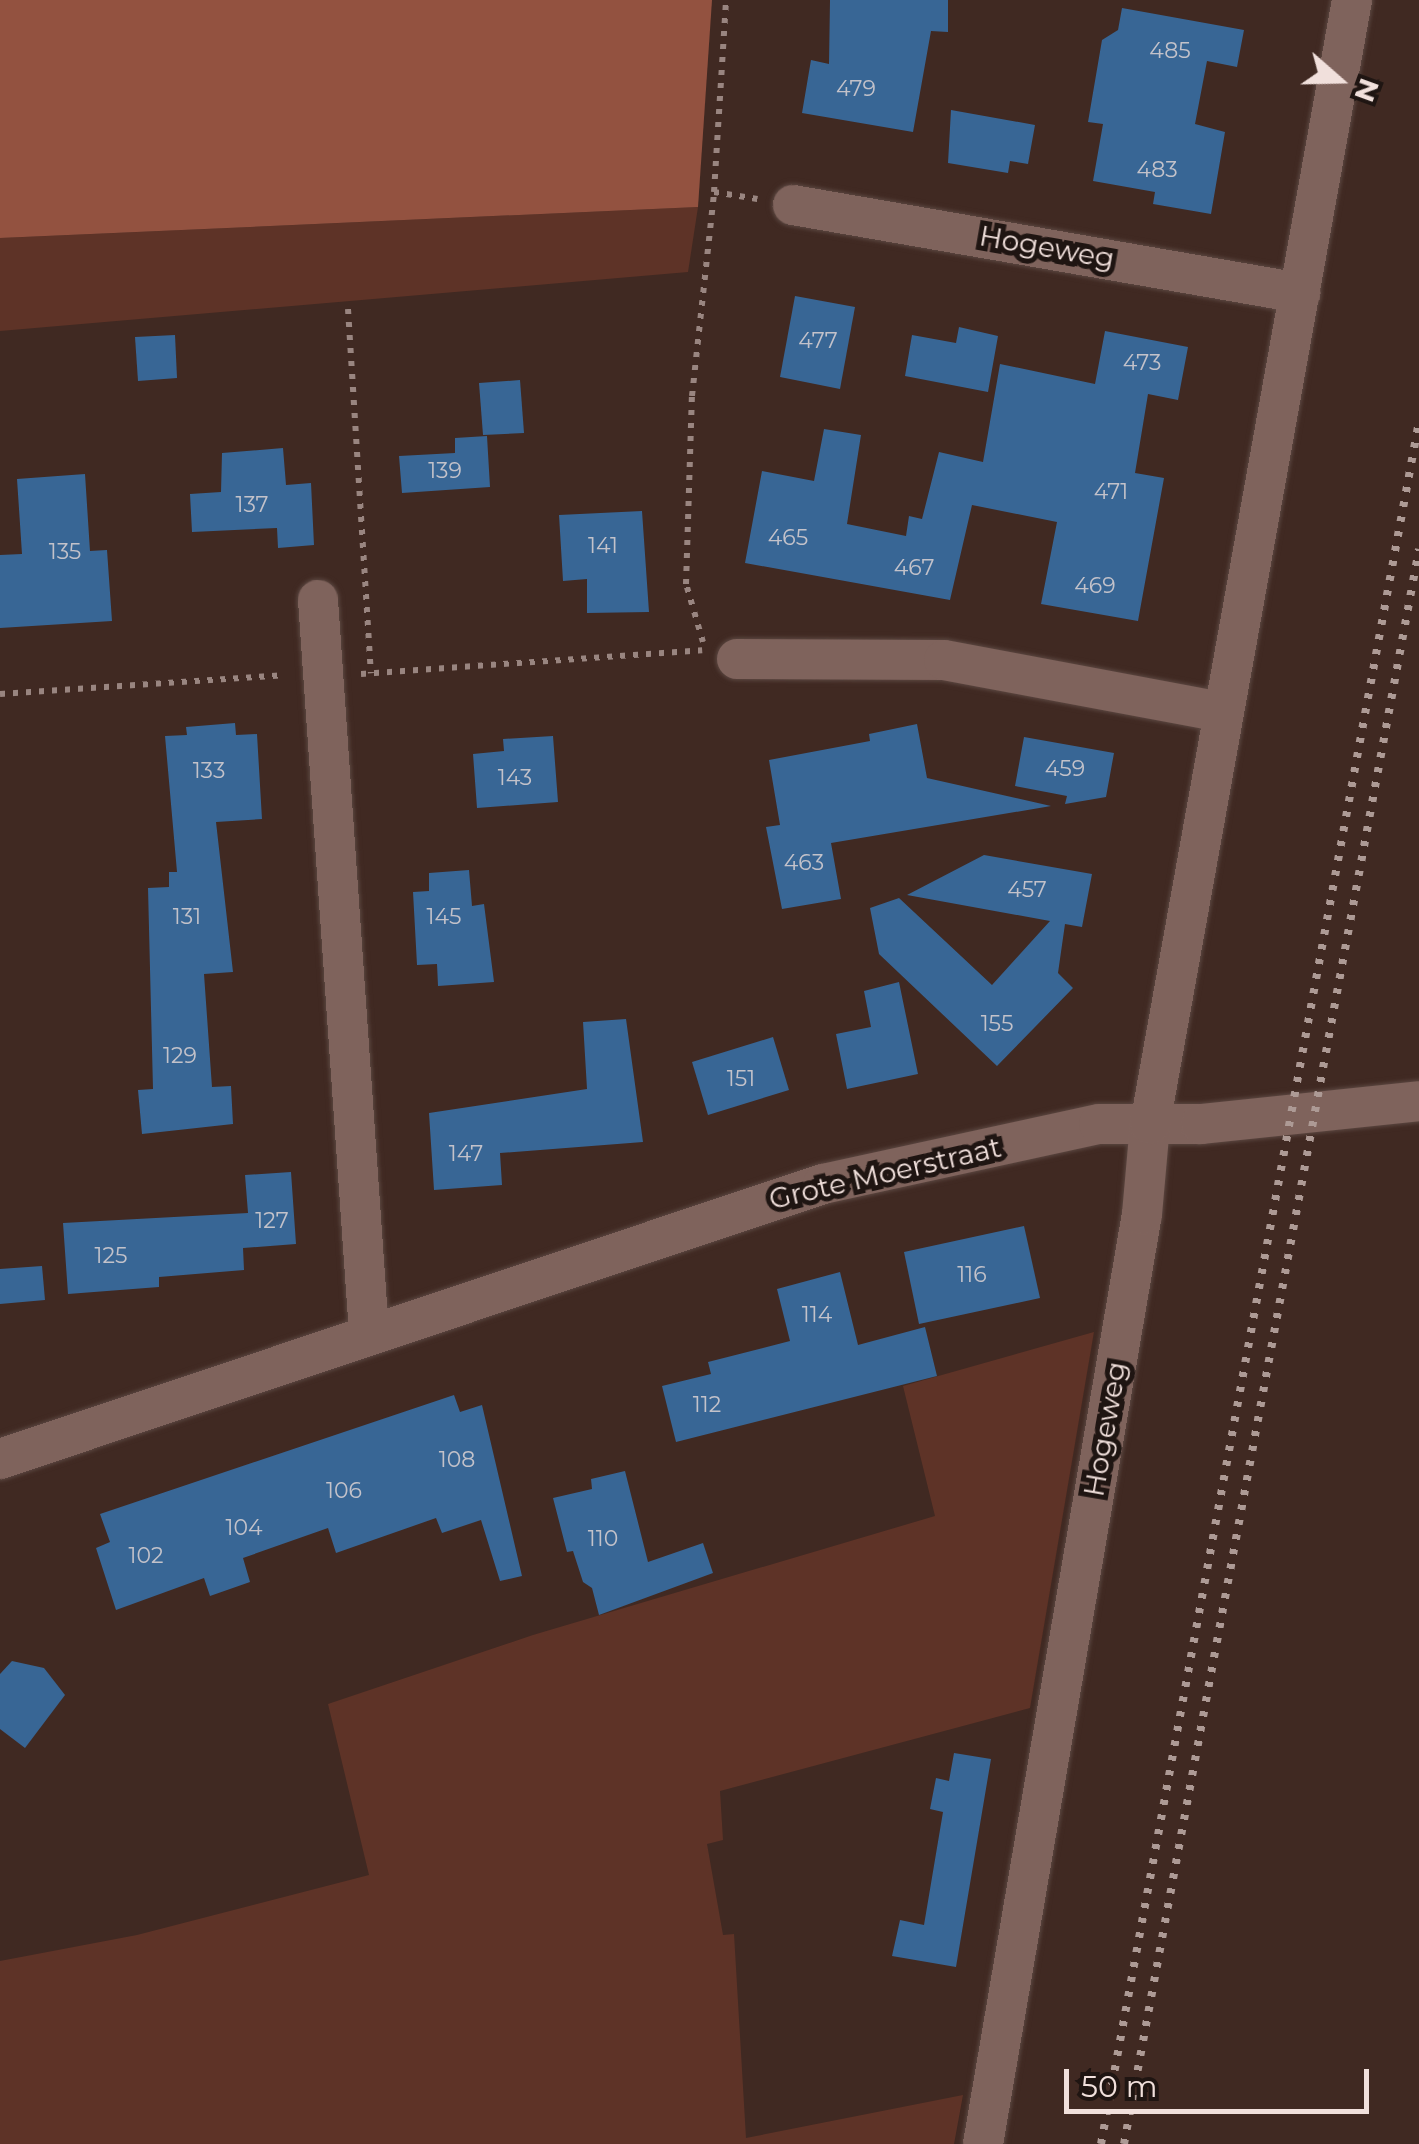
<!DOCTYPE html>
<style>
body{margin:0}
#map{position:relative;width:1419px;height:2144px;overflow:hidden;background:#402922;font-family:Montserrat,sans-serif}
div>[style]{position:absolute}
.green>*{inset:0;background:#5e3327}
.forest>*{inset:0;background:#935240}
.building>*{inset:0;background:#386695}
.path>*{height:6px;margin-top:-3px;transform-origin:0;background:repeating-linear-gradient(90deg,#998580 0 5px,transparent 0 13px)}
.roads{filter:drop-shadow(0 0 2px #5b4741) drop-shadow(0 0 2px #5b4741)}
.minor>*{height:40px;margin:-20px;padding:0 20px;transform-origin:20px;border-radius:20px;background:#7f635c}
.rail>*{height:8px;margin-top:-4px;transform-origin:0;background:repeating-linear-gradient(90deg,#ad9a95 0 5px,transparent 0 15px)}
span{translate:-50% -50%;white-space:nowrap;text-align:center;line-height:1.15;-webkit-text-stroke:10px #1f1512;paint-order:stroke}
.number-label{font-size:22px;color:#c3c2ca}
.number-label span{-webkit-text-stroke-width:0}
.street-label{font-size:28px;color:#f1e0dc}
.north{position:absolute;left:1289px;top:30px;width:100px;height:100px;-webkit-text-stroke:8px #1f1512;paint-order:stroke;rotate:110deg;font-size:28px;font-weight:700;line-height:40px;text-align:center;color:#f1e0dc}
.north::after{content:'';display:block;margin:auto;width:35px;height:45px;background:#f1e0dc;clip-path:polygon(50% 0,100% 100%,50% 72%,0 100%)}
.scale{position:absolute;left:1064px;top:2069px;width:305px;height:45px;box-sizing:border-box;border:5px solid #f1e0dc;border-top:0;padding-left:12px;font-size:30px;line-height:35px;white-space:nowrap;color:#f1e0dc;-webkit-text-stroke:8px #1f1512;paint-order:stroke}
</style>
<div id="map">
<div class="green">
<i style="clip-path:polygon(698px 207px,688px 272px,0 331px,0 238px)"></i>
<i style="clip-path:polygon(1094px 1332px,1030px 1708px,720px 1791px,723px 1840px,707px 1844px,723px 1935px,734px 1934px,746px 2138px,963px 2095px,954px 2144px,0 2144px,0 1961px,137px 1935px,369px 1875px,328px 1704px,533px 1635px,935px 1516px,903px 1386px)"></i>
</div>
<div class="forest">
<i style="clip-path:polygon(0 0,712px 0,698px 207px,0 238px)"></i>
</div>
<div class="building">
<i style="clip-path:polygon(830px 0,948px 0,948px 32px,931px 31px,913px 132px,802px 113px,811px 60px,829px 64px)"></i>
<i style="clip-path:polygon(1122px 8px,1244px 30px,1237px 67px,1207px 61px,1195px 124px,1225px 132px,1211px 214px,1153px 204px,1155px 192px,1093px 181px,1103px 124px,1088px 122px,1102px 40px,1118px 30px)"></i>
<i style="clip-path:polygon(951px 110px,1035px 125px,1028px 164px,1010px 161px,1008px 173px,948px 163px)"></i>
<i style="clip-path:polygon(795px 296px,855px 307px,840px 389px,780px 377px)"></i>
<i style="clip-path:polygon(959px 327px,998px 336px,988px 392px,905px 376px,912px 335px,956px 343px)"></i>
<i style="clip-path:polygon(1105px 331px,1188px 347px,1178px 400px,1148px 394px,1135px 473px,1164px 478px,1138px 621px,1041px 604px,1057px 522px,972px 505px,950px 600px,745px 563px,762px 471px,814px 481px,824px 429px,861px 435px,847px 524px,906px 536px,909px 516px,922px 519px,939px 452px,983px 462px,1000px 364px,1095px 384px)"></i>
<i style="clip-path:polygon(175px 335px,177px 378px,138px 381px,135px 337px)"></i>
<i style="clip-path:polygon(520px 380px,524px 433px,483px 435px,479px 383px)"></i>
<i style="clip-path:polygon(487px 436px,490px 487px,402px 493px,399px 456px,455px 453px,455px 438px)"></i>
<i style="clip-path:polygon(283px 448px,286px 485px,311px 483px,314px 545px,278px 548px,277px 528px,192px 532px,190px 494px,221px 492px,222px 453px)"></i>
<i style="clip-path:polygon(85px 474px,90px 551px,107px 550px,112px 621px,0 628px,0 555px,22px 554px,17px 479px)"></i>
<i style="clip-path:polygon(642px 511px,649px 612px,587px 613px,587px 579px,563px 581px,559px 515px)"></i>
<i style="clip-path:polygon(235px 723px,236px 735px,257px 734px,262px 819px,216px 822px,233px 972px,204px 974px,212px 1087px,231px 1086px,233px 1124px,142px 1134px,138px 1090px,153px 1089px,148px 888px,169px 887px,169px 872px,177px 872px,165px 736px,187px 735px,186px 727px)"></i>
<i style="clip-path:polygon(917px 724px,927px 778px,1051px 806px,831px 843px,841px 899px,782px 909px,766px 827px,780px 825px,769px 760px,870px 741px,869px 734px)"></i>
<i style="clip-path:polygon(553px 736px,558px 802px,477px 808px,473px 754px,504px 751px,503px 739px)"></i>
<i style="clip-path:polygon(1024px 737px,1114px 753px,1106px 797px,1065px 804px,1067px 796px,1015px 786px)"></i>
<i style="clip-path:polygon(984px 855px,1092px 874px,1082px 927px,1065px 924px,1058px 973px,1073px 988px,997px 1066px,879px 954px,870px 908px,899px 898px,992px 985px,1050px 921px,907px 895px)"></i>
<i style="clip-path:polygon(469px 870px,472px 906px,484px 904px,494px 982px,438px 986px,437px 964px,417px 965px,413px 892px,429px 891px,429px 873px)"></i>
<i style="clip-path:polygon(899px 982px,918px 1074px,847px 1089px,836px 1034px,871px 1027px,864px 991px)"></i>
<i style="clip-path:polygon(626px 1019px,643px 1142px,500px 1153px,502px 1185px,434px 1190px,429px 1113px,587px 1089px,583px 1022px)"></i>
<i style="clip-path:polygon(773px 1037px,789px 1090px,708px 1115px,692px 1062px)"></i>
<i style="clip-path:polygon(291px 1172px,296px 1244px,243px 1248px,244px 1270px,159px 1277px,159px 1287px,68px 1294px,63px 1223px,248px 1213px,245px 1175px)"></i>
<i style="clip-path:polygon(1024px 1226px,1040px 1298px,919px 1324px,904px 1252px)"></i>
<i style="clip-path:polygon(42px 1266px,45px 1300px,0 1304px,0 1269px)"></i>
<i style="clip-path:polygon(840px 1272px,858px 1345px,925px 1327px,937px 1376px,676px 1442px,662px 1386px,711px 1374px,708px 1362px,790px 1341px,777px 1289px)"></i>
<i style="clip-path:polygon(454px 1395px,460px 1412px,482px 1405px,522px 1576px,500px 1581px,481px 1520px,442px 1533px,436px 1518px,336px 1553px,328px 1528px,243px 1558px,250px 1582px,210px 1596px,204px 1578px,116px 1610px,96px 1548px,110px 1542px,100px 1514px)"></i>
<i style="clip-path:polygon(625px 1471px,648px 1562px,703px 1543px,713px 1573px,599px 1615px,592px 1588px,583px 1582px,573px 1551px,567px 1552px,553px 1498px,592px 1489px,591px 1479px)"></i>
<i style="clip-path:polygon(12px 1661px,44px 1668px,65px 1695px,25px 1748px,0 1729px,0 1674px)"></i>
<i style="clip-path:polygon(954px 1753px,991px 1759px,956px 1967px,892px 1956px,900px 1920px,924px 1925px,943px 1812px,930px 1809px,936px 1778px,949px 1781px)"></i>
</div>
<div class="path">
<i style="left:714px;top:192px;width:192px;rotate:-86.4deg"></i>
<i style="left:348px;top:309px;width:365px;rotate:86.4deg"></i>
<i style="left:703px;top:642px;width:60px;rotate:-106.3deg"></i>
<i style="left:686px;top:584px;width:188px;rotate:-88.2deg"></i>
<i style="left:692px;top:396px;width:205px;rotate:-83.8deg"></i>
<i style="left:714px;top:192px;width:44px;rotate:9.2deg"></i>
<i style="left:361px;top:674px;width:342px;rotate:-4deg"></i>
<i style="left:0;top:694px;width:284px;rotate:-3.8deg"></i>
</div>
<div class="roads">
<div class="minor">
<i style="left:793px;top:205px;width:515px;rotate:9.85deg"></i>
<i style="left:318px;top:600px;width:735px;rotate:86.02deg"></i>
<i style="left:737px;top:659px;width:207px;rotate:0.3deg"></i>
<i style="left:944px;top:660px;width:283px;rotate:10.6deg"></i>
<i style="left:0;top:1459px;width:868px;rotate:-18.48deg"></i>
<i style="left:823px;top:1184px;width:282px;rotate:-12.3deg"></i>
<i style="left:1099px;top:1124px;width:102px"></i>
<i style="left:1201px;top:1124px;width:219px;rotate:-6deg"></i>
<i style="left:983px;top:2144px;width:943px;rotate:-80.3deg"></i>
<i style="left:1142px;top:1214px;width:90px;rotate:-84.9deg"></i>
<i style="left:1150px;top:1124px;width:1142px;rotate:-79.81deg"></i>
</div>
</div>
<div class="rail">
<i style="left:1101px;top:2144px;width:1751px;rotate:-79.54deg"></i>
<i style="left:1124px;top:2144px;width:1622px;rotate:-79.52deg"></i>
</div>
<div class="number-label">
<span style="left:1170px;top:51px">485</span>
<span style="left:856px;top:89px">479</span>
<span style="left:1157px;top:170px">483</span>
<span style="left:818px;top:341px">477</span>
<span style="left:1142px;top:363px">473</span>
<span style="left:445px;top:471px">139</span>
<span style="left:1111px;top:492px">471</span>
<span style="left:252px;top:505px">137</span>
<span style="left:788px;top:538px">465</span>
<span style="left:603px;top:546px">141</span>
<span style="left:65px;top:552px">135</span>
<span style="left:914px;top:568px">467</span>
<span style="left:1095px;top:586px">469</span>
<span style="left:1065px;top:769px">459</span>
<span style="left:209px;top:771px">133</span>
<span style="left:515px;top:778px">143</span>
<span style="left:804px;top:863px">463</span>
<span style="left:1027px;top:890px">457</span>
<span style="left:187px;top:917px">131</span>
<span style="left:444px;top:917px">145</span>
<span style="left:997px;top:1024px">155</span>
<span style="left:180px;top:1056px">129</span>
<span style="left:741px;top:1079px">151</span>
<span style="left:466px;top:1154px">147</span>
<span style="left:272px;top:1221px">127</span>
<span style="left:111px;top:1256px">125</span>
<span style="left:972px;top:1275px">116</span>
<span style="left:817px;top:1315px">114</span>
<span style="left:707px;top:1405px">112</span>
<span style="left:457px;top:1460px">108</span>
<span style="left:344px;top:1491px">106</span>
<span style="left:244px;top:1528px">104</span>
<span style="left:603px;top:1539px">110</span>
<span style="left:146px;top:1556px">102</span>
</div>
<div class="street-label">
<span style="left:1047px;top:247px;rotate:10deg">Hogeweg</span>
<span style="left:885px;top:1173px;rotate:-13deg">Grote Moerstraat</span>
<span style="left:1105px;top:1429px;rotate:-80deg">Hogeweg</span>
</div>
<div class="north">N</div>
<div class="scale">50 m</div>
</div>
